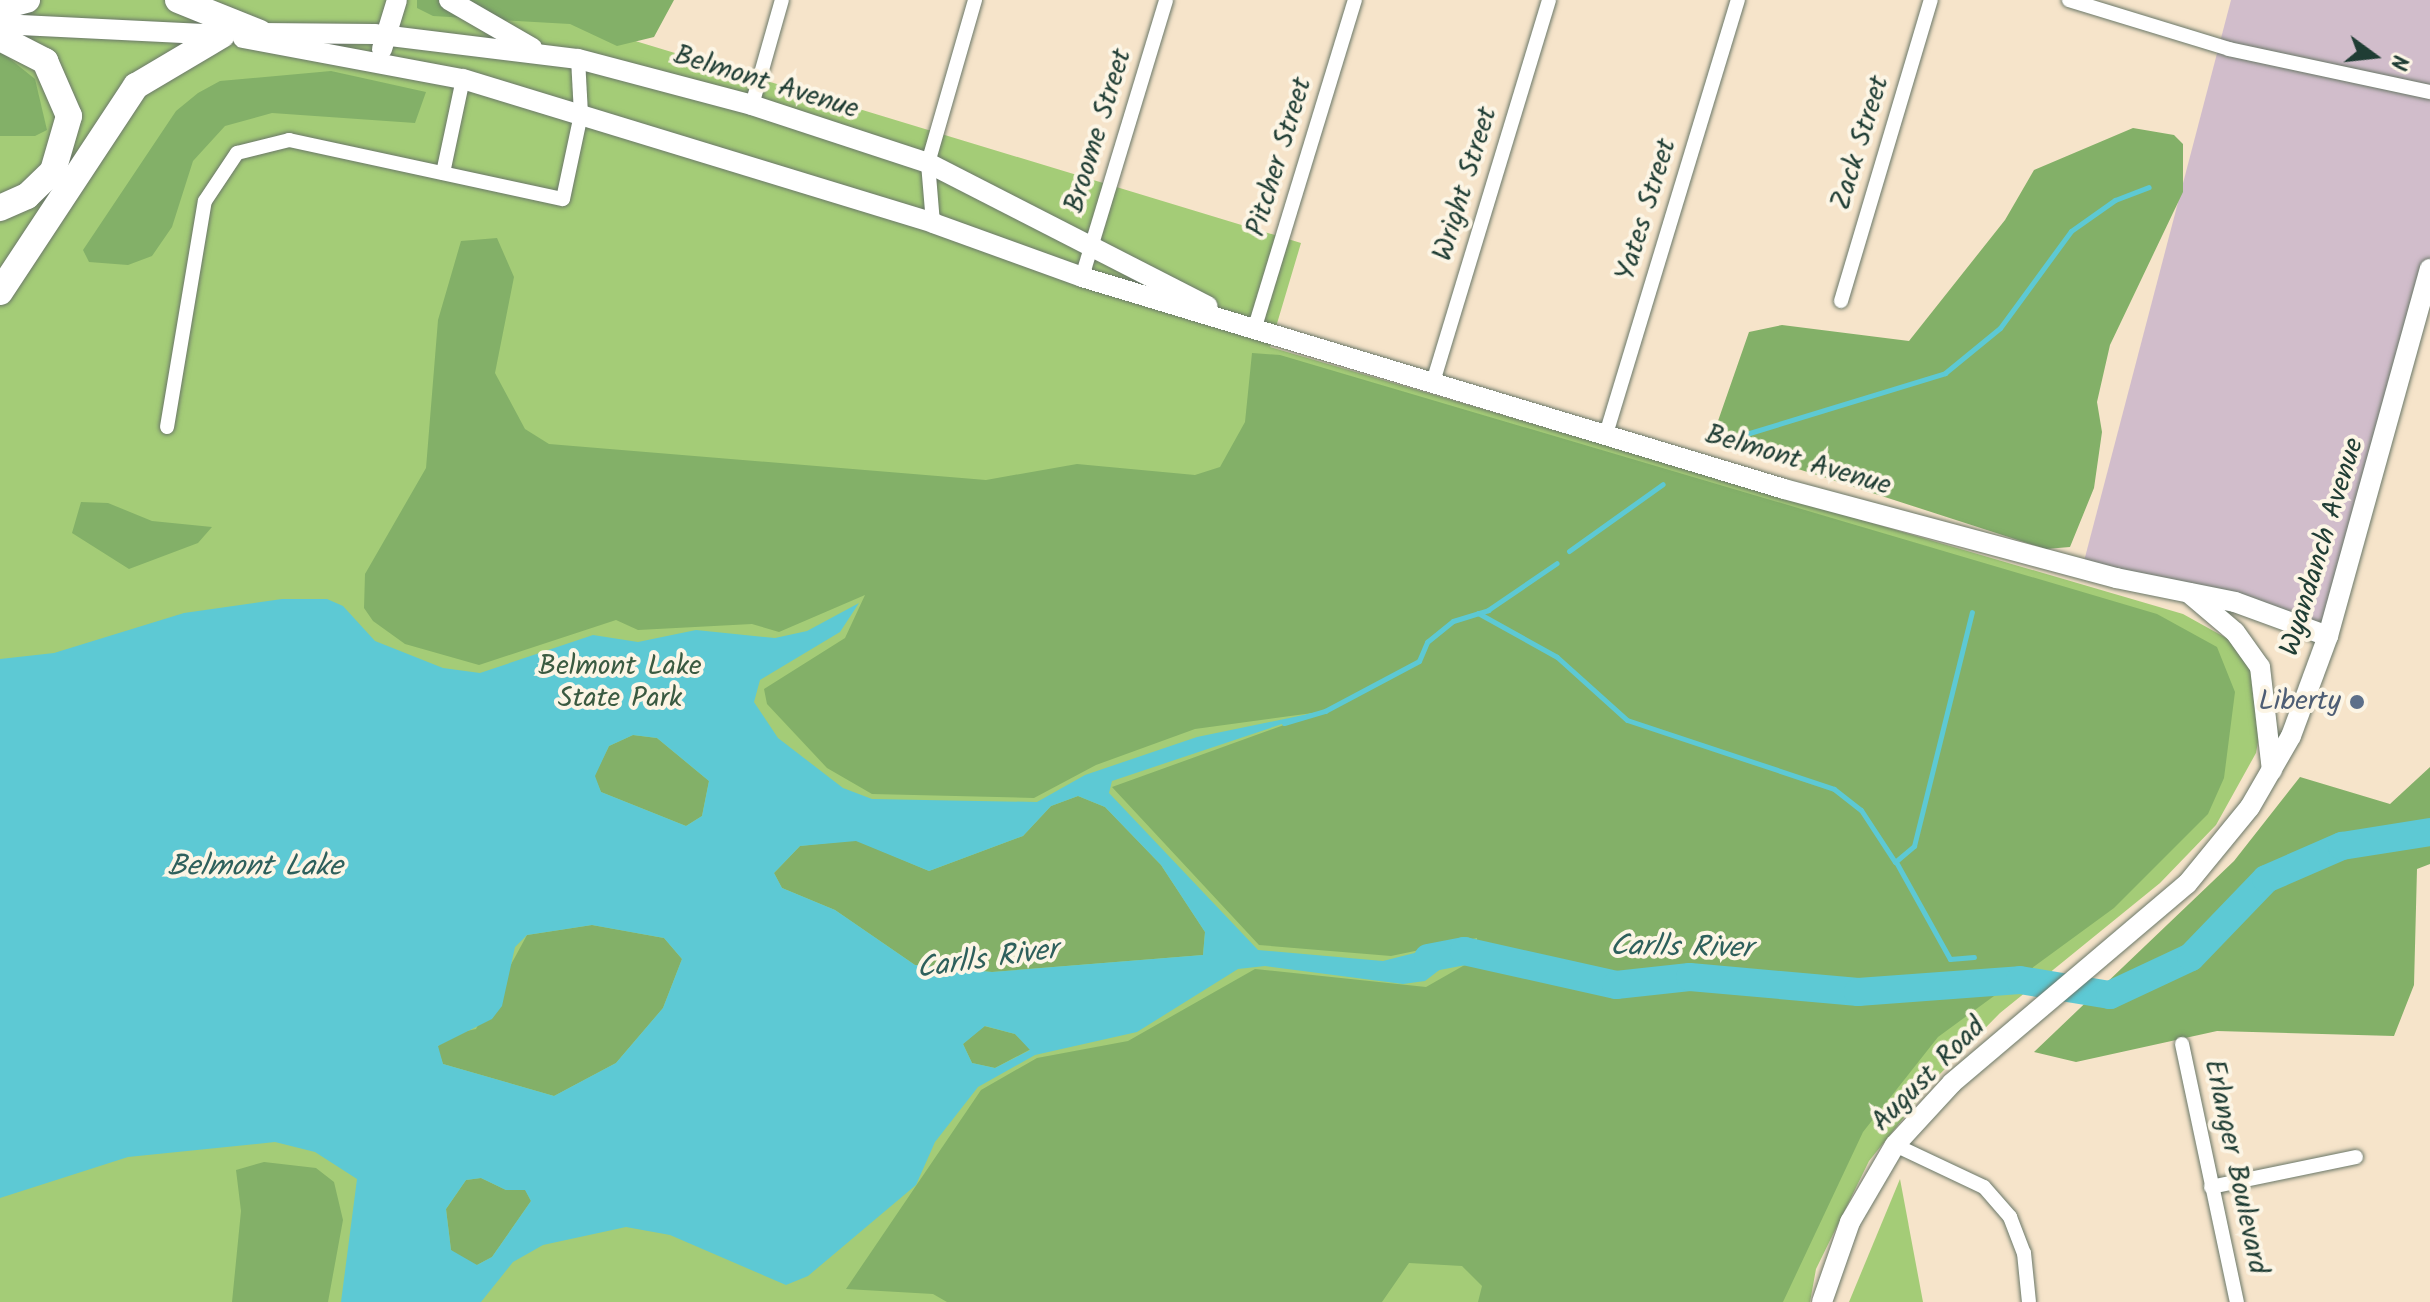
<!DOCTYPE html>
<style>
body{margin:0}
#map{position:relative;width:2430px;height:1302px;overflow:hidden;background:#f6e4ca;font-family:Kalam,sans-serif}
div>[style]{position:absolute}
.industrial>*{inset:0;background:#d1bdcb}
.green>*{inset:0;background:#a4cc77}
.forest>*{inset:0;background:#83b068}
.water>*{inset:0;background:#5dc9d4}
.stream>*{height:5px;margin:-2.5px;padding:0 2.5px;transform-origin:2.5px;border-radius:2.5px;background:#5dc9d4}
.river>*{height:28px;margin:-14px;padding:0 14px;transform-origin:14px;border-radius:14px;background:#5dc9d4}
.roads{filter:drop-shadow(0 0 2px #6a7768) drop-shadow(0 0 2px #6a7768)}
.street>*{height:14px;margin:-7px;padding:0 7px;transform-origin:7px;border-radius:7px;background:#fff}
.secondary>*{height:20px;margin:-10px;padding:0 10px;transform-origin:10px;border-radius:10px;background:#fff}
.highway>*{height:26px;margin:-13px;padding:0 13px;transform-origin:13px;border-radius:13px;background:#fff}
.dots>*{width:22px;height:22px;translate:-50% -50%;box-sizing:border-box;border:4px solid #fcf5e5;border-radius:50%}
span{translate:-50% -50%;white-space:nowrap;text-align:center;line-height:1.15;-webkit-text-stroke:8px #fcf5e5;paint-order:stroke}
.street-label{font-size:28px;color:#1f3d34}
.park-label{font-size:28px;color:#3a5a41}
.service-label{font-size:28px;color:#4e5e75}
.right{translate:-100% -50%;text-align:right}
.water-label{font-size:30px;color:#2e605c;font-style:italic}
.north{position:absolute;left:2334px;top:16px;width:80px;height:80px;-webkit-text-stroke:6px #fcf5e5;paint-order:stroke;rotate:105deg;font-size:22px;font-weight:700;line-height:32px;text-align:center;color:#1f3d34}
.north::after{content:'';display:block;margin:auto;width:28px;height:36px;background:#1f3d34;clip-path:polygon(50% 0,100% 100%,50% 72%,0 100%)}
</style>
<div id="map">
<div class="industrial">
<i style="clip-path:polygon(2231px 0,2430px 0,2430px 269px,2328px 636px,2083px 565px)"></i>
</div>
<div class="green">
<i style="clip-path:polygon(0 0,608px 0,599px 30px,1301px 243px,1270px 347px,2183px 614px,2228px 639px,2253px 674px,2262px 720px,2256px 753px,2216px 825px,2160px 883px,2000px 1013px,1934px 1080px,1869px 1161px,1816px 1269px,1810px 1302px,0 1302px)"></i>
<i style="clip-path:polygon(1900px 1179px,1923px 1302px,1849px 1302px)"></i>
</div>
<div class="forest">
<i style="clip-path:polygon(417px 0,674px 0,654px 37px,617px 46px,570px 24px,433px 16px,417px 8px)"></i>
<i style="clip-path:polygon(0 51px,35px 79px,47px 130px,35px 136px,0 136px)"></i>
<i style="clip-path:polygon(331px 71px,426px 92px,415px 123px,272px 113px,225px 126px,193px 161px,172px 227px,152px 256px,128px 265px,89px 262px,83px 250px,176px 111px,198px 93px,220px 81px)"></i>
<i style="clip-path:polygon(2133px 128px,2174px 135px,2183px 144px,2183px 192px,2110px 345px,2097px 402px,2102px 432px,2094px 488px,2070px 547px,2046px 549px,1711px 441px,1749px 332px,1782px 325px,1909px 341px,2005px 220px,2034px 170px)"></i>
<i style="clip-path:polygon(497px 238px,514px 277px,495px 373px,525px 429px,549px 444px,986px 480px,1077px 464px,1195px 475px,1220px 467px,1245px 422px,1252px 353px,1280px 355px,2157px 614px,2217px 647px,2235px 692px,2224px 778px,2208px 814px,2114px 908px,1938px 1037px,1863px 1132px,1783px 1302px,1478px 1302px,1482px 1286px,1462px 1266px,1409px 1263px,1382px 1302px,947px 1302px,933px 1294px,846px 1289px,981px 1090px,1037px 1058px,1128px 1041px,1255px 969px,1426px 987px,1477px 958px,1477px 938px,1391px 956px,1259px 945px,1112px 787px,1320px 712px,1195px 729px,1096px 765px,1034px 798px,872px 794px,827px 768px,767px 704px,764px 689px,845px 638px,865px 595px,779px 632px,752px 624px,638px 630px,616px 620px,479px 665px,405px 644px,373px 621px,364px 608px,365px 574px,426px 468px,438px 320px,461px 241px)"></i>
<i style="clip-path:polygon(81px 502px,108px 503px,152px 521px,212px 527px,198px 543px,129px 569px,72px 533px)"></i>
<i style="clip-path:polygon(633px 735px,657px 738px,709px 781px,702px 816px,686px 826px,601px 792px,594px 776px,609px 746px)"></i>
<i style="clip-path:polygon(2430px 767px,2430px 864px,2417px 869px,2414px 985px,2394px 1036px,2217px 1031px,2076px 1062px,2034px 1052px,2234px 861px,2300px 777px,2390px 804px)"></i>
<i style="clip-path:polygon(1078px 796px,1105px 807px,1161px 865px,1205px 932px,1203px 955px,992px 972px,915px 965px,835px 910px,782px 888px,774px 873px,800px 846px,856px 840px,929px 871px,1023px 836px,1051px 806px)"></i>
<i style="clip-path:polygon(592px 925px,664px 938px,682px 959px,663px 1008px,616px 1063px,554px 1096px,443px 1064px,437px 1047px,450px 1035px,476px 1029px,527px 935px)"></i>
<i style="clip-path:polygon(984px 1026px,1015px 1034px,1031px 1049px,995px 1068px,972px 1063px,963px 1044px)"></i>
<i style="clip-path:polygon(264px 1162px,316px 1168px,334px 1182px,343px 1220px,328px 1302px,232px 1302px,241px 1211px,236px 1170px)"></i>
<i style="clip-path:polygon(481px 1178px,506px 1190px,525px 1189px,531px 1201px,492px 1257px,477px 1265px,461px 1262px,451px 1250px,446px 1209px,466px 1180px)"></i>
</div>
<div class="water">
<i style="clip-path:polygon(evenodd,282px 599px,327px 599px,343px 606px,375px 641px,443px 668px,480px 673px,593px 635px,638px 642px,696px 630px,775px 638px,807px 631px,859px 603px,840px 632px,760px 680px,754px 702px,778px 738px,843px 788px,872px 799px,1037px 802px,1085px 775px,1197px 737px,1318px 712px,1112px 781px,1109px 793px,1258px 950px,1383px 961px,1450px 944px,1464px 943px,1464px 951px,1425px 981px,1403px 984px,1265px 966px,1238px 969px,1137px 1032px,1035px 1055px,978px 1087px,935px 1142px,916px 1185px,808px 1276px,786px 1285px,670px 1235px,626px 1227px,543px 1245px,513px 1262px,481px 1302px,341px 1302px,357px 1179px,315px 1152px,275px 1142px,128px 1157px,0 1198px,0 659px,54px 653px,184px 613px,282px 599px,633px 735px,657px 738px,709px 781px,702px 816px,686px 826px,601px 792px,595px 776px,609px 746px,633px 735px,282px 599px,1078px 796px,1105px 807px,1161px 865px,1205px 932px,1203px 955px,992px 972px,915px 965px,835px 910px,782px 888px,774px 873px,800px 846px,856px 841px,929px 871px,1023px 836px,1051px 806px,1078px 796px,282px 599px,592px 925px,664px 938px,682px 959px,663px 1008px,616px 1063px,554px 1096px,443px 1064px,438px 1046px,492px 1019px,502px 1006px,515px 947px,527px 935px,592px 925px,282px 599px,985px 1026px,1015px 1034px,1030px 1050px,995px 1068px,972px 1063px,963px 1044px,985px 1026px,282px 599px,481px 1178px,506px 1190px,525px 1190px,531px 1201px,492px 1257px,477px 1265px,451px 1250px,446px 1209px,466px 1180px,481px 1178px)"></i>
</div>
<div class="stream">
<i style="left:1733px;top:438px;width:222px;rotate:-17deg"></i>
<i style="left:1945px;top:373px;width:71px;rotate:-39.3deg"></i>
<i style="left:2000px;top:328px;width:120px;rotate:-53.8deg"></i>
<i style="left:2071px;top:231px;width:54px;rotate:-35.2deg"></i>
<i style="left:2115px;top:200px;width:36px;rotate:-21deg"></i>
<i style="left:1569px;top:551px;width:115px;rotate:-35.5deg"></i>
<i style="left:1478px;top:613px;width:90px;rotate:29.1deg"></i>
<i style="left:1557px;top:657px;width:94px;rotate:42deg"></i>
<i style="left:1627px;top:720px;width:218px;rotate:18.4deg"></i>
<i style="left:1834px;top:789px;width:34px;rotate:38deg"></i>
<i style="left:1861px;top:810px;width:62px;rotate:56.8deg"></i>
<i style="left:1895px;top:862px;width:25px;rotate:-40deg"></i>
<i style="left:1914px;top:846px;width:241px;rotate:-76.1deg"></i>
<i style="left:1284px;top:723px;width:43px;rotate:-16.3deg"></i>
<i style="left:1325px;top:711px;width:106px;rotate:-28deg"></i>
<i style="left:1419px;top:661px;width:21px;rotate:-67deg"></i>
<i style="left:1427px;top:642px;width:33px;rotate:-39deg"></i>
<i style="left:1453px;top:621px;width:37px;rotate:-17deg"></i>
<i style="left:1488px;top:610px;width:83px;rotate:-34.3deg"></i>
<i style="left:1896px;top:862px;width:111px;rotate:60.9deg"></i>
<i style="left:1950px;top:959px;width:24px;rotate:-5deg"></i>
</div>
<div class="river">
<i style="left:1428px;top:958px;width:37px;rotate:-11deg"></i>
<i style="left:1464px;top:951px;width:156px;rotate:12.6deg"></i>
<i style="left:1616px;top:985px;width:74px;rotate:-6.2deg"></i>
<i style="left:1690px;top:977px;width:169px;rotate:5.1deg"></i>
<i style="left:1858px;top:992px;width:162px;rotate:-4.2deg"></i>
<i style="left:2020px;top:980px;width:91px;rotate:9.5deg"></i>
<i style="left:2110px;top:995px;width:89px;rotate:-25.1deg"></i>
<i style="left:2191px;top:957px;width:108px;rotate:-46.1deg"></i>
<i style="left:2266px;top:879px;width:83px;rotate:-23.5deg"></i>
<i style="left:2342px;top:846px;width:89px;rotate:-9deg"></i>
</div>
<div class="roads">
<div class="street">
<i style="left:2069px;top:0;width:167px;rotate:17deg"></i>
<i style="left:2229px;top:49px;width:206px;rotate:12.1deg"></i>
<i style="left:752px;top:105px;width:109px;rotate:-74.1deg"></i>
<i style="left:443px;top:173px;width:96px;rotate:-78deg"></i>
<i style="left:933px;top:223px;width:60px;rotate:-94.8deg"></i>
<i style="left:928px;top:163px;width:170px;rotate:-73.9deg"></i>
<i style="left:1082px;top:277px;width:289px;rotate:-73.1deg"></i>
<i style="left:1841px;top:301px;width:314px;rotate:-73.4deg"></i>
<i style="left:1254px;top:330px;width:345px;rotate:-73deg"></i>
<i style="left:1433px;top:382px;width:399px;rotate:-73.1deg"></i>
<i style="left:167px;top:427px;width:229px;rotate:-80.5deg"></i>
<i style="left:205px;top:201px;width:58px;rotate:-56.3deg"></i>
<i style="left:237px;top:153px;width:54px;rotate:-14deg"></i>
<i style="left:289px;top:140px;width:280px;rotate:12.2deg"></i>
<i style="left:563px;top:199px;width:87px;rotate:-78deg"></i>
<i style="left:581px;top:114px;width:55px;rotate:-93.1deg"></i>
<i style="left:1606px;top:434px;width:454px;rotate:-73.1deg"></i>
<i style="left:2182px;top:1044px;width:264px;rotate:78deg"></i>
<i style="left:1895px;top:1145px;width:98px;rotate:25.3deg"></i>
<i style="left:1984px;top:1187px;width:40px;rotate:49deg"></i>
<i style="left:2010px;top:1217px;width:39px;rotate:69deg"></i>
<i style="left:2024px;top:1253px;width:49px;rotate:84.2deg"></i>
<i style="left:2211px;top:1187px;width:148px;rotate:-11.7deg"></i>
</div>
<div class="secondary">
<i style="left:449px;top:0;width:96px;rotate:30deg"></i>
<i style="left:0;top:24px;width:224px;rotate:2.8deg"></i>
<i style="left:260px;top:33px;width:114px;rotate:0.5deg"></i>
<i style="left:374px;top:34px;width:206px;rotate:7deg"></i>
<i style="left:578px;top:59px;width:180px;rotate:14.8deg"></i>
<i style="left:752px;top:105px;width:185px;rotate:18.2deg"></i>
<i style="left:928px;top:163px;width:314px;rotate:27.1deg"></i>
<i style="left:243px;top:38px;width:224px;rotate:10.6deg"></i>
<i style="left:463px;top:79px;width:492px;rotate:17deg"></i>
<i style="left:933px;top:223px;width:158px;rotate:19.9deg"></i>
<i style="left:1082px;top:277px;width:733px;rotate:16.8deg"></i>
<i style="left:1784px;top:489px;width:344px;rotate:15deg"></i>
<i style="left:2116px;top:578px;width:121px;rotate:11.4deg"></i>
<i style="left:2235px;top:602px;width:99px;rotate:20.1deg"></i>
<i style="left:382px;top:49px;width:51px;rotate:-73deg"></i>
<i style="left:2189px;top:593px;width:60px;rotate:40.3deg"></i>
<i style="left:2235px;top:632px;width:43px;rotate:54.5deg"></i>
<i style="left:2260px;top:667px;width:104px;rotate:83.4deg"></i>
<i style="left:1822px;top:1302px;width:85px;rotate:-70.7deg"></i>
<i style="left:1850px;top:1222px;width:89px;rotate:-59.7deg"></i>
<i style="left:1895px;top:1145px;width:84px;rotate:-47.4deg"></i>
<i style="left:1952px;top:1083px;width:308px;rotate:-40.3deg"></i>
<i style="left:2187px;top:884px;width:99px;rotate:-50.7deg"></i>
<i style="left:2250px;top:807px;width:82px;rotate:-60deg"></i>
<i style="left:2291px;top:736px;width:107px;rotate:-69.7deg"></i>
<i style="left:2328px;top:636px;width:381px;rotate:-74.5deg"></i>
</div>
<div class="highway">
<i style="left:178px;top:0;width:88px;rotate:21.9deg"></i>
<i style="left:0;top:7px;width:28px;rotate:-15deg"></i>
<i style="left:0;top:38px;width:51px;rotate:27.1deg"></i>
<i style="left:45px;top:61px;width:60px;rotate:66.4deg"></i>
<i style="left:69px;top:116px;width:57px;rotate:106.2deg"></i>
<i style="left:53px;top:171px;width:36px;rotate:136deg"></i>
<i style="left:27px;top:196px;width:30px;rotate:156deg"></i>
<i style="left:0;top:292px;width:247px;rotate:-56.6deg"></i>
<i style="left:136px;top:86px;width:100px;rotate:-30.7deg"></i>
</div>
</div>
<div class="dots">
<i style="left:2357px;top:702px;background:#5c6f8a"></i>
</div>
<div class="street-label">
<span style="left:766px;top:83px;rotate:17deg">Belmont Avenue</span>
<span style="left:1099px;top:131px;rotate:-73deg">Broome Street</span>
<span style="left:1861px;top:143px;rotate:-73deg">Zack Street</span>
<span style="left:1280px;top:157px;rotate:-73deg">Pitcher Street</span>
<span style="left:1466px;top:184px;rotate:-73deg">Wright Street</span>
<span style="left:1647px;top:210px;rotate:-73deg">Yates Street</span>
<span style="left:1798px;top:461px;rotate:16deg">Belmont Avenue</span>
<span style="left:2323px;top:547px;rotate:-73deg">Wyandanch Avenue</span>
<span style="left:1929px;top:1075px;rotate:-45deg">August Road</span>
<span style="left:2235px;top:1167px;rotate:78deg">Erlanger Boulevard</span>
</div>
<div class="park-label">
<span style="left:620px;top:683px">Belmont Lake<br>State Park</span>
</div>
<div class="service-label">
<span class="right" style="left:2341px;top:702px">Liberty</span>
</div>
<div class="water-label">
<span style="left:255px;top:867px">Belmont Lake</span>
<span style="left:1681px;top:948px;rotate:1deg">Carlls River</span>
<span style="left:987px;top:960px;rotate:-8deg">Carlls River</span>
</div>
<div class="north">N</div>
</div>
